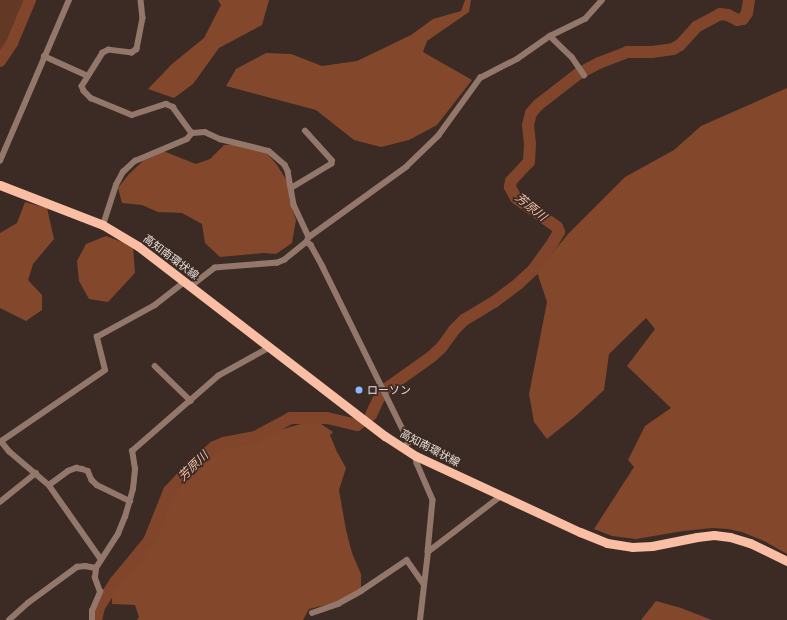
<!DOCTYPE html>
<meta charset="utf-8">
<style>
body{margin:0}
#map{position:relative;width:787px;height:620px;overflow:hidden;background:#3b2b24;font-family:Quicksand,"Noto Sans JP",sans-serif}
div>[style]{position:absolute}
.green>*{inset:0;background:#633926}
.forest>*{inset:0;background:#83472c}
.river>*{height:12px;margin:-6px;padding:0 6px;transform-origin:6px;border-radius:6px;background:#80452a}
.minor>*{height:5.5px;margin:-2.75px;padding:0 2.75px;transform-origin:2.75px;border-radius:2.75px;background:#93776a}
.primary>*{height:9px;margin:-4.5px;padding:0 4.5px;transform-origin:4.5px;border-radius:4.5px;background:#f9bea4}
.dots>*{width:11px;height:11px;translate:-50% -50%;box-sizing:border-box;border:2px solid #3b2b24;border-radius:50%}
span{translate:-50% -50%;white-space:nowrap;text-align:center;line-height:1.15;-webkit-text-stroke:3.5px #3b2b24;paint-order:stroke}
.street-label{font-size:11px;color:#e9ddd9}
.poi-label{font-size:11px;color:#e9ddd9}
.left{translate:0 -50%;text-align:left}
.water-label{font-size:12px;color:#f6bfa7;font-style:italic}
</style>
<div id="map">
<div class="green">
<i style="clip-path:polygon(0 0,26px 0,9px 41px,0 55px)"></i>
</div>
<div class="forest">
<i style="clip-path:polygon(218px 0,269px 0,262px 25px,219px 48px,193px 84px,174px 98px,148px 89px,172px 64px,204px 38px,221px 5px)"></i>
<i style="clip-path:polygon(465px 0,471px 0,469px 12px,427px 41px,423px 52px,472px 80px,437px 125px,409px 140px,381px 147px,354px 140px,316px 110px,226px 86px,236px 69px,266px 53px,291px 54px,322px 66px,357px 61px,411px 35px,433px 19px,461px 11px)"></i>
<i style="clip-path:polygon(787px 88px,787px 554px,764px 541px,742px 532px,728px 529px,713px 528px,683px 531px,636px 539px,612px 536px,594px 529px,634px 467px,628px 460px,645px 426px,671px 408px,627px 366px,655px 329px,646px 318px,609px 354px,604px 390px,578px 414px,547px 439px,534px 422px,529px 394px,547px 302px,537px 272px,568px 234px,625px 177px,674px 150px,701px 126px)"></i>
<i style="clip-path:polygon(242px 144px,264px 150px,277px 165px,289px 184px,289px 198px,296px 220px,292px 243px,276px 254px,264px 253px,220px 257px,205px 243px,202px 224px,182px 213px,158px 212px,142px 205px,122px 203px,118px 188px,129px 174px,143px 161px,163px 151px,196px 164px,210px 159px,224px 145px)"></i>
<i style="clip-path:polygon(25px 202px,47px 208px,54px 239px,33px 264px,28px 280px,42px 295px,42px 310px,26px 321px,0 308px,0 233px,17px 223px)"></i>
<i style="clip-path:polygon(106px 236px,133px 246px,135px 273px,108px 302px,89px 299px,79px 281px,77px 261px,86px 244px)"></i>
<i style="clip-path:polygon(315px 420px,333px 432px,330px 435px,337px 452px,346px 468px,339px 490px,346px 530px,352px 553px,361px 574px,361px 589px,337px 602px,309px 609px,303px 620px,137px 620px,139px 617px,135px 605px,112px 604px,112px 593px,152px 530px,157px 509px,178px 475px,199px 458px,223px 446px)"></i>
<i style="clip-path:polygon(656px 601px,681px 608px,712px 620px,641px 620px)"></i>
</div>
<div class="river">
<i style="left:0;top:61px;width:22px;rotate:-56deg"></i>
<i style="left:12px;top:43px;width:47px;rotate:-67.3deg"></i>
<i style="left:371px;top:415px;width:19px;rotate:-65deg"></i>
<i style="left:379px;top:398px;width:11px;rotate:-52deg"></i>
<i style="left:386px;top:389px;width:55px;rotate:-35.4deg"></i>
<i style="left:431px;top:357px;width:13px;rotate:-42deg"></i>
<i style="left:441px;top:348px;width:22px;rotate:-54deg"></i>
<i style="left:454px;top:330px;width:14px;rotate:-45deg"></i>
<i style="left:464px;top:320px;width:35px;rotate:-31deg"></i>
<i style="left:494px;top:302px;width:31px;rotate:-37deg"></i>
<i style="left:519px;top:283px;width:19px;rotate:-43deg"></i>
<i style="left:533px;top:270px;width:34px;rotate:-54deg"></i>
<i style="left:553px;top:242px;width:12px;rotate:-59deg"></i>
<i style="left:559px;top:232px;width:5px;rotate:-112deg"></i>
<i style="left:557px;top:227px;width:50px;rotate:-144.7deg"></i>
<i style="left:516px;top:198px;width:13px;rotate:-119deg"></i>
<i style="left:510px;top:187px;width:6px;rotate:-81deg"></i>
<i style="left:511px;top:181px;width:26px;rotate:-47deg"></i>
<i style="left:529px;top:162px;width:18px;rotate:-87deg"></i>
<i style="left:530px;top:144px;width:19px;rotate:-96deg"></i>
<i style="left:528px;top:125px;width:12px;rotate:-76deg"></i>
<i style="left:531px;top:113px;width:11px;rotate:-49deg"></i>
<i style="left:538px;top:105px;width:51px;rotate:-37.8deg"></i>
<i style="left:578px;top:74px;width:24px;rotate:-28deg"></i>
<i style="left:599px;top:63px;width:30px;rotate:-21deg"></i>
<i style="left:627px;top:52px;width:25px"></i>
<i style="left:652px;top:52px;width:21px;rotate:-8deg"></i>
<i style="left:673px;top:49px;width:8px;rotate:-30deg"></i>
<i style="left:680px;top:45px;width:24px;rotate:-48deg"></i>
<i style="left:696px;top:27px;width:27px;rotate:-28deg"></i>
<i style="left:720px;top:14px;width:8px;rotate:7deg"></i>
<i style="left:728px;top:15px;width:10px;rotate:29deg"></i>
<i style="left:737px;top:20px;width:6px;rotate:-9deg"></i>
<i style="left:743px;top:19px;width:7px;rotate:-56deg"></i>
<i style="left:747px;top:13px;width:13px;rotate:-81deg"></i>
<i style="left:96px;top:620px;width:13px;rotate:-77deg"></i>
<i style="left:99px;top:607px;width:31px;rotate:-57deg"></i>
<i style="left:116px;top:581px;width:52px;rotate:-50.5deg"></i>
<i style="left:149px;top:541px;width:54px;rotate:-68.2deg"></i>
<i style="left:169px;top:491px;width:37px;rotate:-47deg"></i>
<i style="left:194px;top:464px;width:26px;rotate:-40deg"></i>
<i style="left:214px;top:447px;width:11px;rotate:-22deg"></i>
<i style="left:224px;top:443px;width:32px;rotate:-11deg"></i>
<i style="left:255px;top:437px;width:40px;rotate:-28deg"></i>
<i style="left:290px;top:418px;width:37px"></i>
<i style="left:327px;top:418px;width:31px;rotate:13deg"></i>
<i style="left:357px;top:425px;width:6px;rotate:-39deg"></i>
</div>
<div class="minor">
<i style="left:141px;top:0;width:18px;rotate:84deg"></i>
<i style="left:143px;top:18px;width:32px;rotate:101deg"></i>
<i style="left:137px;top:49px;width:6px;rotate:141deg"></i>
<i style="left:132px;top:53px;width:23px;rotate:-173deg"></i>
<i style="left:109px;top:50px;width:7px;rotate:153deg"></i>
<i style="left:103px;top:53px;width:39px;rotate:122deg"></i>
<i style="left:82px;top:86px;width:5px;rotate:68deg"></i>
<i style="left:84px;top:91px;width:10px;rotate:45deg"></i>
<i style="left:91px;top:98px;width:44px;rotate:22.5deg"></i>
<i style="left:132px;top:115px;width:36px;rotate:-18deg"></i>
<i style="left:166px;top:104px;width:8px;rotate:23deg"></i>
<i style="left:173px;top:107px;width:32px;rotate:54deg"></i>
<i style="left:192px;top:133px;width:13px;rotate:-4deg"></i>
<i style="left:205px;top:132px;width:17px;rotate:25deg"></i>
<i style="left:220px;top:139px;width:50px;rotate:13.8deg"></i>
<i style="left:269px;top:151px;width:21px;rotate:41deg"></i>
<i style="left:285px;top:165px;width:7px;rotate:63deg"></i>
<i style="left:288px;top:171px;width:35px;rotate:80deg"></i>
<i style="left:294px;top:205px;width:35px;rotate:65deg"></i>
<i style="left:309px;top:237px;width:5px;rotate:112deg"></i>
<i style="left:307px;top:242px;width:28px;rotate:141deg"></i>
<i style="left:285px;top:260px;width:8px;rotate:157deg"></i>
<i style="left:278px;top:263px;width:63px;rotate:175.5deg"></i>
<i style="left:215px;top:268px;width:31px;rotate:142deg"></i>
<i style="left:550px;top:36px;width:30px;rotate:44deg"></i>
<i style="left:572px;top:57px;width:22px;rotate:56deg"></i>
<i style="left:44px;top:56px;width:48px;rotate:24.4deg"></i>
<i style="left:0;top:161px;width:175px;rotate:-66.8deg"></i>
<i style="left:291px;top:188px;width:47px;rotate:-31deg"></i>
<i style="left:331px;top:164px;width:3px;rotate:-72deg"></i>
<i style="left:332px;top:161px;width:40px;rotate:-132deg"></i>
<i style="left:103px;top:225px;width:42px;rotate:-72deg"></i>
<i style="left:116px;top:185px;width:15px;rotate:-62deg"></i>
<i style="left:123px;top:172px;width:16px;rotate:-43deg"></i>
<i style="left:135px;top:161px;width:56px;rotate:-22.9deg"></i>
<i style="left:187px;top:139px;width:8px;rotate:-50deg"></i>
<i style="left:309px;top:237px;width:120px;rotate:-35.8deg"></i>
<i style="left:406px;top:167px;width:45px;rotate:-44.1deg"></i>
<i style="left:438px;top:136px;width:72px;rotate:-54.1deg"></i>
<i style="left:480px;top:78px;width:42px;rotate:-27.2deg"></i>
<i style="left:517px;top:59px;width:40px;rotate:-34.9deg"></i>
<i style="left:550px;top:36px;width:39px;rotate:-26deg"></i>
<i style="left:585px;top:19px;width:25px;rotate:-48deg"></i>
<i style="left:307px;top:242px;width:5px;rotate:37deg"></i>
<i style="left:311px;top:245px;width:25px;rotate:61deg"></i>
<i style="left:323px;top:267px;width:195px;rotate:63.8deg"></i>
<i style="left:409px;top:442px;width:9px;rotate:126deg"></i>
<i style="left:155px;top:366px;width:50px;rotate:44.2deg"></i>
<i style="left:1px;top:441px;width:13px;rotate:51deg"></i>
<i style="left:9px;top:451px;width:52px;rotate:40.4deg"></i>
<i style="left:49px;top:485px;width:90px;rotate:54.9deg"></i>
<i style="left:0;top:442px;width:127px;rotate:-34.4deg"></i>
<i style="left:105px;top:370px;width:34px;rotate:-104deg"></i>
<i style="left:97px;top:337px;width:66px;rotate:-28.9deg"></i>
<i style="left:155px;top:305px;width:37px;rotate:-38deg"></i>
<i style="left:416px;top:456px;width:7px;rotate:82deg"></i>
<i style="left:417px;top:463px;width:40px;rotate:66.6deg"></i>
<i style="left:433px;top:500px;width:52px;rotate:95.5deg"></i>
<i style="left:49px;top:485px;width:24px;rotate:-36deg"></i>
<i style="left:68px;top:471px;width:9px;rotate:-21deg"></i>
<i style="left:76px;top:468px;width:6px;rotate:9deg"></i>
<i style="left:82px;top:469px;width:6px;rotate:18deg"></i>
<i style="left:88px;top:471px;width:10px;rotate:66deg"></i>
<i style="left:92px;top:480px;width:7px;rotate:45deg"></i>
<i style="left:97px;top:485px;width:37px;rotate:26deg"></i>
<i style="left:0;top:502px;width:46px;rotate:-38.9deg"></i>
<i style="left:312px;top:613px;width:28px;rotate:-19deg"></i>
<i style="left:338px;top:604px;width:26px;rotate:-29deg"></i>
<i style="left:361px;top:591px;width:55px;rotate:-34deg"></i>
<i style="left:407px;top:560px;width:29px;rotate:55deg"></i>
<i style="left:9px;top:620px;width:25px;rotate:-42deg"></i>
<i style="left:28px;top:603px;width:61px;rotate:-36.3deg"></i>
<i style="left:77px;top:567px;width:8px;rotate:-7deg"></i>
<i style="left:85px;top:566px;width:11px;rotate:10deg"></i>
<i style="left:92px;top:620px;width:9px;rotate:-90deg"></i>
<i style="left:92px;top:611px;width:21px;rotate:-67deg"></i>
<i style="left:100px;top:592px;width:15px;rotate:-110deg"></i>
<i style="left:95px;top:578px;width:10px;rotate:-84deg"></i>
<i style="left:96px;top:568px;width:40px;rotate:-57.1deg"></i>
<i style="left:118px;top:534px;width:18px;rotate:-68deg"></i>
<i style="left:125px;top:517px;width:29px;rotate:-74deg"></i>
<i style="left:133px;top:489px;width:20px;rotate:-84deg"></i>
<i style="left:135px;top:469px;width:18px;rotate:-99deg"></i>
<i style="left:132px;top:451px;width:114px;rotate:-41.1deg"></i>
<i style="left:218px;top:376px;width:60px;rotate:-29.1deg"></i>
<i style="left:420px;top:620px;width:68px;rotate:-83.3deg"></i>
<i style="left:428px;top:552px;width:92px;rotate:-37.5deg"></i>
</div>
<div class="primary">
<i style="left:0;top:185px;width:110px;rotate:21.2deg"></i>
<i style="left:103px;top:225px;width:41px;rotate:31deg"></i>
<i style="left:138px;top:246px;width:312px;rotate:37.6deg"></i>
<i style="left:385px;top:436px;width:37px;rotate:33deg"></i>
<i style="left:416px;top:456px;width:181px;rotate:24.9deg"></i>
<i style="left:580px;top:532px;width:29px;rotate:22deg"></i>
<i style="left:607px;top:543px;width:25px;rotate:9deg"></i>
<i style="left:632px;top:547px;width:20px;rotate:-3deg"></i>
<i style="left:652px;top:546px;width:46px;rotate:-11.3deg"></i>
<i style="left:697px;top:537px;width:17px;rotate:-7deg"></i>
<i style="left:714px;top:535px;width:16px;rotate:7deg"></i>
<i style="left:730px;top:537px;width:21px;rotate:17deg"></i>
<i style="left:750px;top:543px;width:41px;rotate:25.9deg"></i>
</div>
<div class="dots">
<i style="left:359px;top:390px;background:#87bbfb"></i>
</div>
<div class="street-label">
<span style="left:171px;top:257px;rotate:37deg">高知南環状線</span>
<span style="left:430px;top:448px;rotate:28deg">高知南環状線</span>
</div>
<div class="poi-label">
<span class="left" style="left:367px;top:390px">ローソン</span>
</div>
<div class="water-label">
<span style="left:531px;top:207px;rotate:39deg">芳原川</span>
<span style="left:193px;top:466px;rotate:-44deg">芳原川</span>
</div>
</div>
